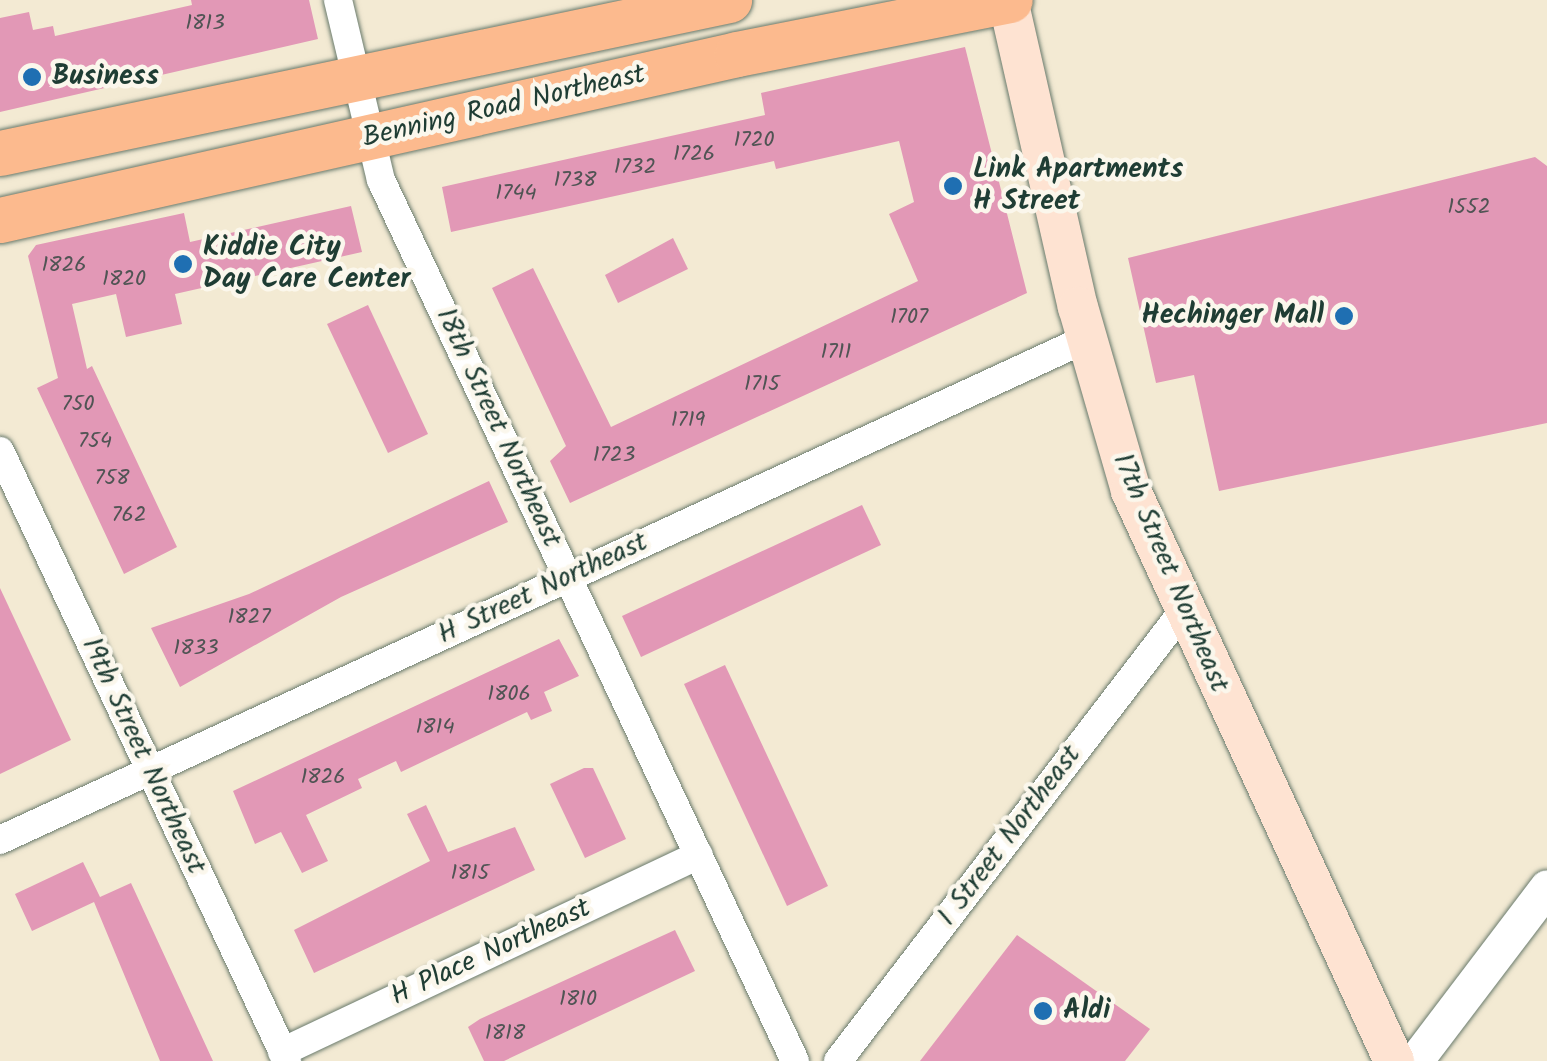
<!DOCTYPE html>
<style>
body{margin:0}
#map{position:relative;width:1547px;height:1061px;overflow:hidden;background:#f3ead3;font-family:Kalam,sans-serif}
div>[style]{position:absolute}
.building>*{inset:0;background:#e298b6}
.roads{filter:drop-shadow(0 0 2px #697a6c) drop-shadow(0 0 2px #697a6c)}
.minor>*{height:28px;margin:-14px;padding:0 14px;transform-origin:14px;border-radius:14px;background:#fff}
.tertiary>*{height:35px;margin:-17.5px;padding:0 17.5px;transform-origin:17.5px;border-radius:17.5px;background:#fff}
.secondary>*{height:40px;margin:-20px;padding:0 20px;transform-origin:20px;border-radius:20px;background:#fee3d2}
.primary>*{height:45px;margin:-22.5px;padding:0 22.5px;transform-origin:22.5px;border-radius:22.5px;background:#fcba8e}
.dots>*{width:28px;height:28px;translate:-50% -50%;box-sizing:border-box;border:5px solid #fbf7ec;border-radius:50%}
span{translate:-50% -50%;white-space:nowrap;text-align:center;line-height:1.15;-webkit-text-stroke:9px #fbf7ec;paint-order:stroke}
.number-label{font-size:22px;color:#505454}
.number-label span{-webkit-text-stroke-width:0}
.poi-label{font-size:28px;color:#1f3d34;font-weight:700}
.left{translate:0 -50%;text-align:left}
.right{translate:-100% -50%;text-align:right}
.street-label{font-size:28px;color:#1f3d34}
</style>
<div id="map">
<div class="building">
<i style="clip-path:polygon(191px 0,309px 0,318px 39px,0 112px,0 18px,29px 12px,33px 30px,53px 26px,55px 36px,192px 5px)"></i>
<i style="clip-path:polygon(965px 47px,1027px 293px,570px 503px,550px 461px,566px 446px,492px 288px,533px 268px,611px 427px,918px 281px,889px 214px,914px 202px,899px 141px,776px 169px,774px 161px,451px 232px,442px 187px,765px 115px,761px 93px)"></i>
<i style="clip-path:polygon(1535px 157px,1547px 166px,1547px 423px,1219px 491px,1194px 375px,1156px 383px,1128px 258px)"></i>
<i style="clip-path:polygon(351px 206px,362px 252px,175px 294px,182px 324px,126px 337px,116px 294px,72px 304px,87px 369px,92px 366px,177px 547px,124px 574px,37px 388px,58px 378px,28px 256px,36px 245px,184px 213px,190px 242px)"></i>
<i style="clip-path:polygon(673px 238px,688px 269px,618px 303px,605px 275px)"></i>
<i style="clip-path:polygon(368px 305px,428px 434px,388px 453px,327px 324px)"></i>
<i style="clip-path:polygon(489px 481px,508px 522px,341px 597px,180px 687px,151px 628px,249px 594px)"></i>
<i style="clip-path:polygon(862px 505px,881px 545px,641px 657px,622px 616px)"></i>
<i style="clip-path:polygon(0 588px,71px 740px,0 774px)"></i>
<i style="clip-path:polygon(559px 639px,579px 676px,544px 692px,552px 711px,531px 720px,527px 712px,401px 772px,396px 761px,358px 779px,362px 788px,306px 815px,328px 861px,302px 873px,281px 832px,255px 844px,233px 791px)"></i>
<i style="clip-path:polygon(725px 665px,828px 886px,787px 906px,684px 684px)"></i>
<i style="clip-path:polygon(584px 768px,593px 768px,626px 839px,585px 858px,550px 784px)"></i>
<i style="clip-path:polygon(426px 805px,448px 852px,515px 827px,535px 870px,314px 973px,294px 930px,430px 861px,407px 814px)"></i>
<i style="clip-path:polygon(83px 862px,100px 897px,131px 883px,213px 1061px,160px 1061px,94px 902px,32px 931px,15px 894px)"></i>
<i style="clip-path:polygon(675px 930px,695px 971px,504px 1061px,484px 1061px,468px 1027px,480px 1019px)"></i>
<i style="clip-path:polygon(1017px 935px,1150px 1029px,1125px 1061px,920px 1061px)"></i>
</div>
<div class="roads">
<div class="minor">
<i style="left:338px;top:0;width:185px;rotate:76.6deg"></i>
<i style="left:381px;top:180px;width:973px;rotate:64.83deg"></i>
<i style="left:0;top:451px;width:674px;rotate:64.8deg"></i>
<i style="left:0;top:840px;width:1196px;rotate:-24.77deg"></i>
<i style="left:282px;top:1052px;width:461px;rotate:-25.3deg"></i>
<i style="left:838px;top:1061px;width:567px;rotate:-52.52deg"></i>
</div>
<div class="tertiary">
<i style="left:1415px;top:1061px;width:218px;rotate:-52.8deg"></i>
</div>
<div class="secondary">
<i style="left:1008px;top:0;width:315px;rotate:77.2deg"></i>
<i style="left:1078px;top:307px;width:191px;rotate:73.9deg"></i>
<i style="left:1131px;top:491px;width:628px;rotate:65.23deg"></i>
</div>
<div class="primary">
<i style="left:0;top:153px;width:745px;rotate:-11.85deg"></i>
<i style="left:0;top:220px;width:755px;rotate:-12.69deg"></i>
<i style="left:737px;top:54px;width:278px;rotate:-11.2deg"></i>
</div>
</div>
<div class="dots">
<i style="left:32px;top:77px;background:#1f6fb2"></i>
<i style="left:953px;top:186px;background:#1f6fb2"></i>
<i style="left:183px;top:264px;background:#1f6fb2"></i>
<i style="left:1344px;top:316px;background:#1f6fb2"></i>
<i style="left:1043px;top:1011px;background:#1f6fb2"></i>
</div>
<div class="number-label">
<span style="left:205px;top:24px">1813</span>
<span style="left:754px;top:141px">1720</span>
<span style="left:694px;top:155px">1726</span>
<span style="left:635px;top:168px">1732</span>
<span style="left:575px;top:181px">1738</span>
<span style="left:516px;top:194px">1744</span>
<span style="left:1469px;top:208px">1552</span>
<span style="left:64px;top:266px">1826</span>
<span style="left:124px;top:280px">1820</span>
<span style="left:909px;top:318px">1707</span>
<span style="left:836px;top:353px">1711</span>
<span style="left:762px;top:385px">1715</span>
<span style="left:78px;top:405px">750</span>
<span style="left:688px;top:421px">1719</span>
<span style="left:95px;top:442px">754</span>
<span style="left:614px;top:456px">1723</span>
<span style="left:112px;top:479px">758</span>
<span style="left:129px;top:516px">762</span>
<span style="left:249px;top:618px">1827</span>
<span style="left:196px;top:649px">1833</span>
<span style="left:509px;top:695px">1806</span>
<span style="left:435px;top:728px">1814</span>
<span style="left:323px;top:778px">1826</span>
<span style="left:470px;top:874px">1815</span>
<span style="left:578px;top:1000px">1810</span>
<span style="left:505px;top:1034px">1818</span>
</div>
<div class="poi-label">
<span class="left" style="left:52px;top:77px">Business</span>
<span class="left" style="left:973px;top:186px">Link Apartments<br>H Street</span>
<span class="left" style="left:203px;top:264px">Kiddie City<br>Day Care Center</span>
<span class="right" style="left:1324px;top:316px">Hechinger Mall</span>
<span class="left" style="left:1063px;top:1011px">Aldi</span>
</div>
<div class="street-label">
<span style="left:504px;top:107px;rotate:-13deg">Benning Road Northeast</span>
<span style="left:498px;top:428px;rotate:65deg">18th Street Northeast</span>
<span style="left:1170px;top:573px;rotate:67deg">17th Street Northeast</span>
<span style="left:543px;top:589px;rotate:-25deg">H Street Northeast</span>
<span style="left:143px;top:756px;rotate:65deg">19th Street Northeast</span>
<span style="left:1010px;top:836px;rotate:-53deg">I Street Northeast</span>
<span style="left:491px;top:953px;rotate:-25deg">H Place Northeast</span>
</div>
</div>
